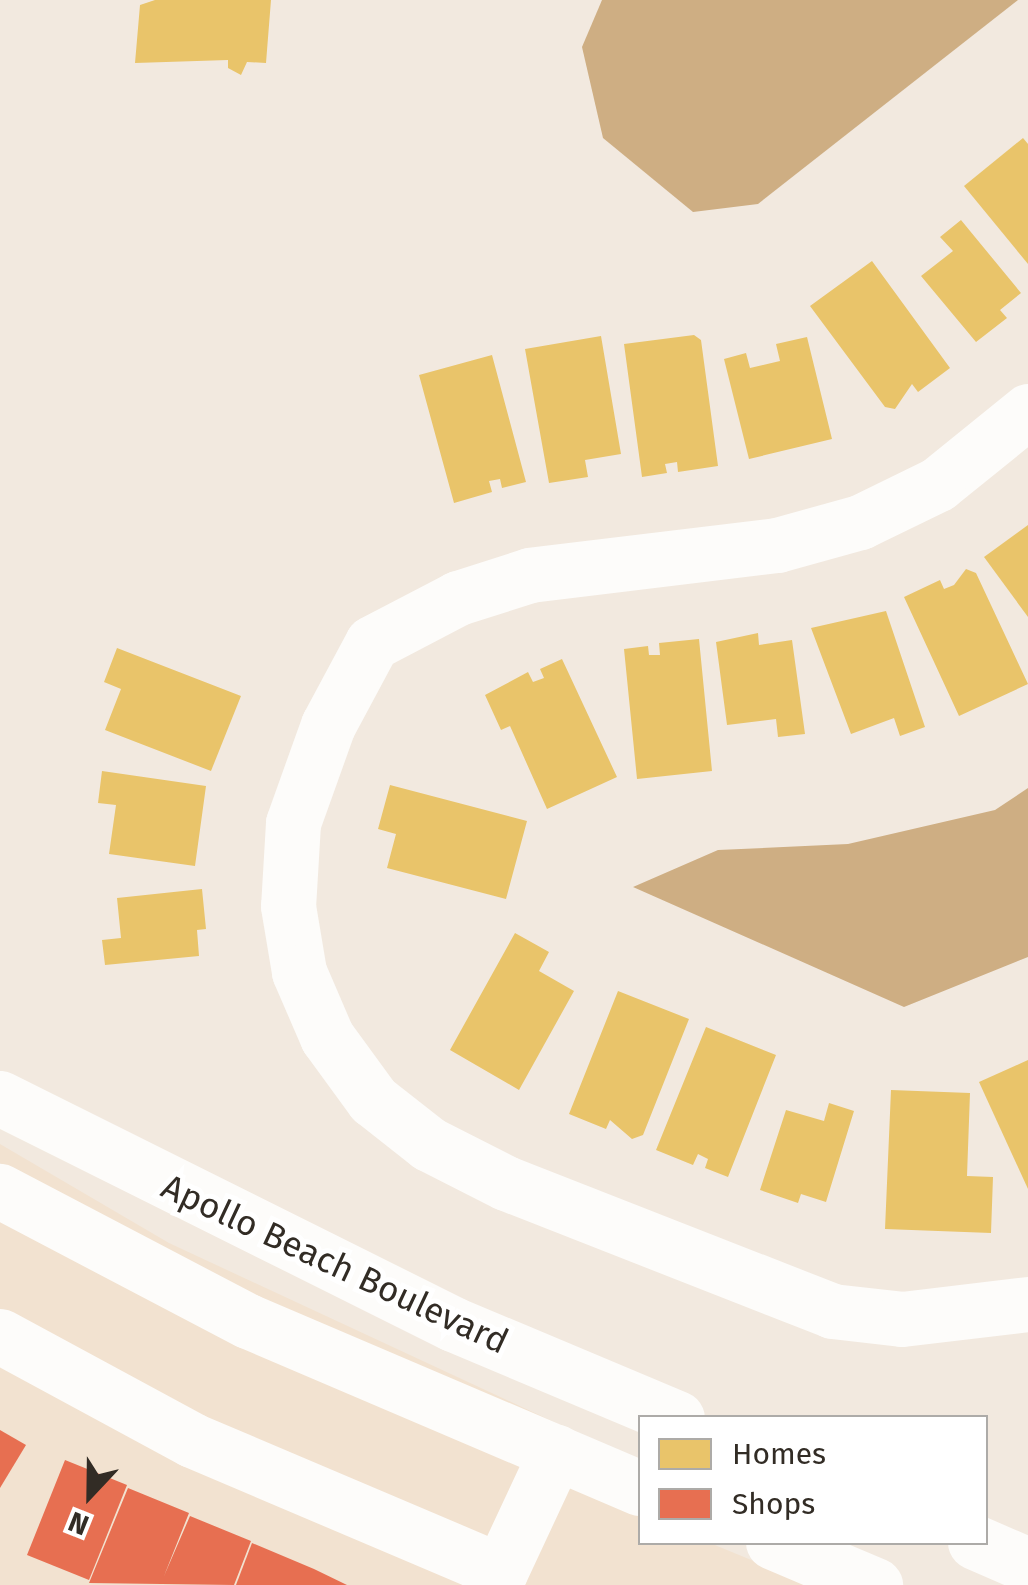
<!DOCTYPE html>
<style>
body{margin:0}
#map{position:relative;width:1028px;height:1585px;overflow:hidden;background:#f2e9df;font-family:"Fira Sans",sans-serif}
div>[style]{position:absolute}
.built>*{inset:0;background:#f2e2d0}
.water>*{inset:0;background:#ceae83}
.homes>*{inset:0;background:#e9c46a}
.shops>*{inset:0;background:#e76f51}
.minor>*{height:55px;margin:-27.5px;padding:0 27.5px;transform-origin:27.5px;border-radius:27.5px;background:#fdfcfa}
.major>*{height:55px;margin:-27.5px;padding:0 27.5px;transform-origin:27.5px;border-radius:27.5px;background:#fdfcfa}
span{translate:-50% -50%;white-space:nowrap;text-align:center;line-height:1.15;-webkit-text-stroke:10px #fff;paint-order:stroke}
.street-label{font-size:35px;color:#322c25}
.legend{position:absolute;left:638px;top:1415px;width:350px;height:130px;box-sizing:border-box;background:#fff;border:2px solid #adaba8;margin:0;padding:12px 18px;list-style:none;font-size:30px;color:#322c25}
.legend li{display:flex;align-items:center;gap:20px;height:50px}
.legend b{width:50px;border:2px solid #adaba8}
.north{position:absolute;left:40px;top:1445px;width:100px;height:100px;-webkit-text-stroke:8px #fff;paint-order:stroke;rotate:202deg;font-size:28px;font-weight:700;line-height:40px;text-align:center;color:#322c25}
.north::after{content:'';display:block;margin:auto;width:35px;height:45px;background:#322c25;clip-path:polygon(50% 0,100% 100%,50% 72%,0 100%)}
</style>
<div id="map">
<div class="built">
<i style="clip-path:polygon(0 1144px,169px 1243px,640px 1462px,259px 1298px,0 1163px)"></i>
<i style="clip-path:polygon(0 1219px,640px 1514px,640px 1542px,710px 1543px,812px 1585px,0 1585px)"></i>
</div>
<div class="water">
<i style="clip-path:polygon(602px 0,1018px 0,758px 204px,693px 212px,603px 138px,582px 47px)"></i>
<i style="clip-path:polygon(1028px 788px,1028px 957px,904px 1007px,633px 887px,718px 850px,848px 844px,995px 810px)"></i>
</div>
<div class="homes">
<i style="clip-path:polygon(155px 0,271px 0,266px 63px,247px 62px,241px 75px,228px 68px,228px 60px,135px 63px,140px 5px)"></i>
<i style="clip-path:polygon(1023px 138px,1028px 144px,1028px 264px,964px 186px)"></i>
<i style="clip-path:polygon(961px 220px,1021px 293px,1000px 310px,1007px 318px,976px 342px,921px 276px,953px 251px,940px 237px)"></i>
<i style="clip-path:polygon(872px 261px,950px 368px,918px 392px,912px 384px,895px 409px,885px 407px,810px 306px)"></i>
<i style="clip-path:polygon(694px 335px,701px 340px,718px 466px,678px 472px,677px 462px,665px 464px,667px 473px,642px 477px,624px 344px)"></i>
<i style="clip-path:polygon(601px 336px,621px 454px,585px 460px,588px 477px,549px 483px,525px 349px)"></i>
<i style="clip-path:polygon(807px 337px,832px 439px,749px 459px,724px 359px,746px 353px,750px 368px,780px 361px,776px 344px)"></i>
<i style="clip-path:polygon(492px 355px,526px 482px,502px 488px,500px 479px,489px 481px,492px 492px,454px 503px,419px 375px)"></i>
<i style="clip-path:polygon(1028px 525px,1028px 617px,984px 557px)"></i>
<i style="clip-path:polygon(966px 569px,976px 573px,1028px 684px,959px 716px,904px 597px,940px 580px,944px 589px,954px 585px)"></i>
<i style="clip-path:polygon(886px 611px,925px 727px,900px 736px,894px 718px,851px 734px,811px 628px)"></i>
<i style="clip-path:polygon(758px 633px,759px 645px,792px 640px,805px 734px,778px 737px,776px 719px,727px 725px,716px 642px)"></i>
<i style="clip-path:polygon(699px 639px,712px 771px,637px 779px,624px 649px,648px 646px,649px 655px,660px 655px,659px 643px)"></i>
<i style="clip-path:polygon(117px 648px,241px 696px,211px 771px,105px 730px,121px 689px,104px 682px)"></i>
<i style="clip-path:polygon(562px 659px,617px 777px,547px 809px,510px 726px,501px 730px,485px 695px,528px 672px,533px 682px,544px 678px,540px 669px)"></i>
<i style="clip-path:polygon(102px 771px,206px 786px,195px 866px,109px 854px,116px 805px,98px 803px)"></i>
<i style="clip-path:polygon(390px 785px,527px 821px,506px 899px,387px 868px,396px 834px,378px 829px)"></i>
<i style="clip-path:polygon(202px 889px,206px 929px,197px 930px,199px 956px,105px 965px,102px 940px,121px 938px,117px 898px)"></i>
<i style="clip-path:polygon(515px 933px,549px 952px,539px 971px,574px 991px,519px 1090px,450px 1050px)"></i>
<i style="clip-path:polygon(618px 991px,689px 1019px,643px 1135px,632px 1139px,610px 1120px,606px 1129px,569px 1114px)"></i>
<i style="clip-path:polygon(706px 1027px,776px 1055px,728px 1177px,705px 1168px,708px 1159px,698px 1154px,693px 1165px,656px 1150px)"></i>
<i style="clip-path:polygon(1028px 1060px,1028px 1189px,979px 1082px)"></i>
<i style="clip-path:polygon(891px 1090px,970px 1093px,967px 1176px,993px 1177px,991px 1233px,885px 1229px)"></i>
<i style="clip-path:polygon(829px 1103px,854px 1111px,826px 1202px,801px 1194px,798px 1203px,760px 1190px,786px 1110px,824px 1121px)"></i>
</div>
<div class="shops">
<i style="clip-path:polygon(0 1430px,26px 1445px,0 1488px)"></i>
<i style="clip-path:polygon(65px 1460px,127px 1485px,89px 1580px,27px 1555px)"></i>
<i style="clip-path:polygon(128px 1488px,189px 1513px,164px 1576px,190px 1516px,251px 1541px,234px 1585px,89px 1583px)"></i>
<i style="clip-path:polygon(252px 1543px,314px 1569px,347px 1585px,236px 1585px)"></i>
</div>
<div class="minor">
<i style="left:1028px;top:411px;width:116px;rotate:141deg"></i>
<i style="left:938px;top:484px;width:87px;rotate:154deg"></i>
<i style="left:860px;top:522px;width:86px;rotate:164.5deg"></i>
<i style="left:777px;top:545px;width:249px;rotate:173.1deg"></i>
<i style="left:530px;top:575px;width:76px;rotate:162.3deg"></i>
<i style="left:458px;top:598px;width:97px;rotate:152.4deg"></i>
<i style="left:372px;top:643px;width:93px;rotate:118.2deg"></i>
<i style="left:328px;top:725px;width:104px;rotate:109.7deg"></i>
<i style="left:293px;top:823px;width:83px;rotate:93.4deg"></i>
<i style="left:288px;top:906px;width:67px;rotate:80.5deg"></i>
<i style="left:299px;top:972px;width:71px;rotate:66.7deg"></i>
<i style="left:327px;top:1037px;width:78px;rotate:53.9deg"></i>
<i style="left:373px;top:1100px;width:71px;rotate:38.2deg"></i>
<i style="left:429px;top:1144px;width:86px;rotate:26.9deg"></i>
<i style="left:506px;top:1183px;width:350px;rotate:21.4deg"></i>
<i style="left:832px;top:1311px;width:70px;rotate:6.5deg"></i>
<i style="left:902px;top:1319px;width:127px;rotate:-6.8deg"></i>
<i style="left:0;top:1336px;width:218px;rotate:28.4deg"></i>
<i style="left:192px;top:1440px;width:335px;rotate:23deg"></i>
<i style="left:494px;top:1585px;width:147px;rotate:-65deg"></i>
</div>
<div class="major">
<i style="left:0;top:1098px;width:506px;rotate:26.51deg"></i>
<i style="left:453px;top:1324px;width:243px;rotate:22.8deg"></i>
<i style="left:0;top:1191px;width:280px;rotate:27.7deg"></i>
<i style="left:248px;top:1321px;width:426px;rotate:23.1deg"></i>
<i style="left:773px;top:1542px;width:111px;rotate:22.9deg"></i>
<i style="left:975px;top:1542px;width:58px;rotate:23.5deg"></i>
</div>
<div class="street-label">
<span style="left:335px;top:1264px;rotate:25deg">Apollo Beach Boulevard</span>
</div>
<ul class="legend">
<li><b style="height:28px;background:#e9c46a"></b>Homes</li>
<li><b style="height:28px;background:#e76f51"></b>Shops</li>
</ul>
<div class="north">N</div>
</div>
